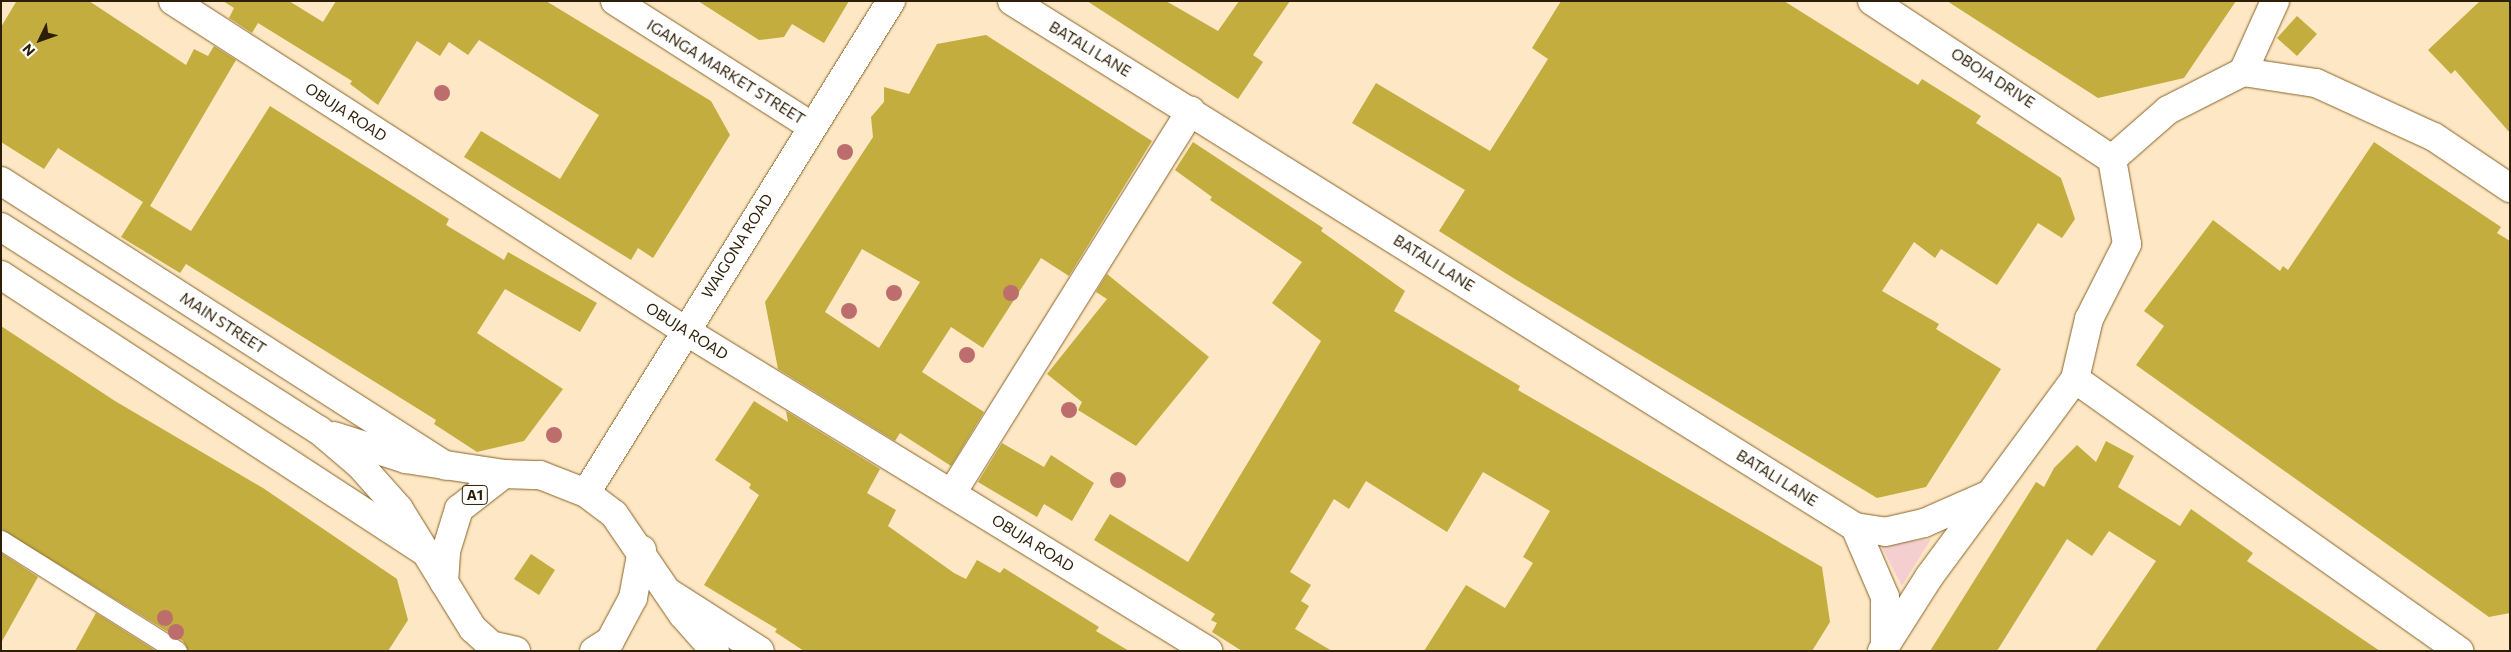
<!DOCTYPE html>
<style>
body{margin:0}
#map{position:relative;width:2511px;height:652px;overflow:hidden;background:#fee7c4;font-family:Commissioner,sans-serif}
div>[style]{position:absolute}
.green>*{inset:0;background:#f5cfcf}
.building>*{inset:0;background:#c2ad3e}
.roads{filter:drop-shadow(0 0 1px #86642a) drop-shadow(0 0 1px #86642a)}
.service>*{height:19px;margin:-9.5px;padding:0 9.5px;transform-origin:9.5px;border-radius:9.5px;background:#fff}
.minor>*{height:28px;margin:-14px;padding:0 14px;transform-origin:14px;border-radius:14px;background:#fff}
.primary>*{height:28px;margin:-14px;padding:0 14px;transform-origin:14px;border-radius:14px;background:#fff}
.trees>*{width:16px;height:16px;margin:-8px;border-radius:50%;background:#be6d6d}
span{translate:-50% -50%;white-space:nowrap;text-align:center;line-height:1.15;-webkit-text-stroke:4px #fff;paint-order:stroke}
.shield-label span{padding:1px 4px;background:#fff;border:1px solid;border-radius:4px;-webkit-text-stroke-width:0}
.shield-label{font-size:14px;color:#2d1f07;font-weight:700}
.street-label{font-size:15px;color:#2d1f07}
.frame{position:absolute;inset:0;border:2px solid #2d1f07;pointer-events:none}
.north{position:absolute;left:15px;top:15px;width:50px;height:50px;-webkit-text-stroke:4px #fff;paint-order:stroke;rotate:228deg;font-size:14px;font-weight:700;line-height:20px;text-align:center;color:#2d1f07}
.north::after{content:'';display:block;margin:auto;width:18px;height:22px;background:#2d1f07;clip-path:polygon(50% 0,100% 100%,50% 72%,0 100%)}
</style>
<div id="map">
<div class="green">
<i style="clip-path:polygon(1931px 539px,1902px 586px,1880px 544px)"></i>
</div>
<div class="building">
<i style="clip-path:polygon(89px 1px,186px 65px,194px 49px,208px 56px,214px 46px,236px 60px,150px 206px,191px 231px,270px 106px,449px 219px,446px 225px,504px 260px,508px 252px,597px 303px,580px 332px,505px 289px,477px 333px,563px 389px,524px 441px,477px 452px,434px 424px,436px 420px,186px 264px,180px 273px,121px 237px,143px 202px,58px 148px,44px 169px,1px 142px,1px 27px,16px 2px)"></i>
<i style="clip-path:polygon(223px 1px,289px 1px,323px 22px,336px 1px,546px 1px,711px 101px,730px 135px,653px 258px,638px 248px,631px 260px,464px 157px,481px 131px,560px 179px,599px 115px,479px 40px,468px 55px,449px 42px,440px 56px,417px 41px,378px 105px,350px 84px,352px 81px,258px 23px,252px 33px,229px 18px,234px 8px)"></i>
<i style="clip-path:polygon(698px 1px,849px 1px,824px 43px,792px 24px,784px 37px,759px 40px)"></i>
<i style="clip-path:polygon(1087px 1px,1166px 1px,1218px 31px,1239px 1px,1290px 1px,1253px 55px,1263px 62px,1238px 99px)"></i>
<i style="clip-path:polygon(1561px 1px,1784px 1px,1918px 85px,1922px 79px,1981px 116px,1976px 123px,2061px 178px,2075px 219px,2062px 238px,2038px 223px,1997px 285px,1941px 249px,1935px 258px,1914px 242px,1882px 291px,1939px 324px,1936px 329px,2001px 369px,1926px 487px,1877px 498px,1510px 276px,1439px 231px,1465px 190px,1352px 123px,1376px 83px,1490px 151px,1548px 59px,1532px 48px)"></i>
<i style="clip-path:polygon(1947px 1px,2236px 1px,2184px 78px,2098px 98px)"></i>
<i style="clip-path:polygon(2480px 1px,2510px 1px,2510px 133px,2455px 70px,2451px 74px,2428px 50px)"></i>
<i style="clip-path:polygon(2297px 16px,2317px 34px,2297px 56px,2277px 38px)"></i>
<i style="clip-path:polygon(evenodd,986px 35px,1152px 141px,1069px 276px,1041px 258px,983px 348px,951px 327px,922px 372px,984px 412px,951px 466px,900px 433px,895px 441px,778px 369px,765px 302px,873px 137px,871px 117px,884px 102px,884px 87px,909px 94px,937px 44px,986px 35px,862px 249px,920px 282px,879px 348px,825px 312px,862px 249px)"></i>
<i style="clip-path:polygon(1193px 142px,1323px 228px,1321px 231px,1405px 291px,1394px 311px,1520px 386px,1518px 390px,1822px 567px,1830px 622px,1812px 651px,1424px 651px,1466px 585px,1505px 608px,1533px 563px,1523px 557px,1550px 511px,1483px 472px,1447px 532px,1366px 481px,1349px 509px,1334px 499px,1290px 572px,1311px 585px,1301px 601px,1309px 606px,1295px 629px,1332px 651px,1242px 651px,1212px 632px,1217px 623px,1211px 620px,1215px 614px,1094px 540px,1110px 514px,1188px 562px,1321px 341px,1272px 303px,1302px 262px,1210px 200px,1212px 197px,1175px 170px)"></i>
<i style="clip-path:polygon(2374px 142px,2501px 227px,2497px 233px,2510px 241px,2510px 613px,2489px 617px,2136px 365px,2164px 326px,2144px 311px,2213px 220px,2280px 271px,2283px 266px,2288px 270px)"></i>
<i style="clip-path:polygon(1107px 274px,1209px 357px,1136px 446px,1078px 410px,1082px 402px,1047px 374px,1107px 299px,1096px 292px)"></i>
<i style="clip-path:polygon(1px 326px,115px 401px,263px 488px,397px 579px,408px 620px,388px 651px,188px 651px,183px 641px,1px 529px)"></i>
<i style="clip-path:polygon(754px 401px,788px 422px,786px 411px,880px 469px,867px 493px,896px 510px,888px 526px,954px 573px,966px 579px,977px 560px,1000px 573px,1004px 568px,1099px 627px,1096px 631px,1129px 651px,804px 651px,775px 632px,777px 629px,704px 585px,759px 495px,749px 488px,751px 484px,715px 460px)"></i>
<i style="clip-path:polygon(2106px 441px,2134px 456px,2118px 487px,2180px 526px,2191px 509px,2253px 553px,2247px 561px,2380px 651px,2095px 651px,2156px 561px,2109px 531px,2092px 556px,2067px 539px,1997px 651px,1930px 651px,2036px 482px,2044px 487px,2054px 468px,2077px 445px,2096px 462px)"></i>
<i style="clip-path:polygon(1002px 443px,1044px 467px,1051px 455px,1094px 483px,1072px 521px,1044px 504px,1037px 517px,978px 482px)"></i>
<i style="clip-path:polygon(1px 553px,38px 577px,1px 643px)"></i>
<i style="clip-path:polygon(531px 554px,555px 570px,539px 595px,514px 579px)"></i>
<i style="clip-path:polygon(96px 613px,156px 651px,75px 651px)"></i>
</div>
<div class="roads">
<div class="service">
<i style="left:1px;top:540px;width:208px;rotate:32.2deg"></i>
</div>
<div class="minor">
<i style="left:173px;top:1px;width:608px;rotate:32.77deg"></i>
<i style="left:684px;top:330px;width:615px;rotate:31.49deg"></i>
<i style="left:615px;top:1px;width:232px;rotate:32.5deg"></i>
<i style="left:1012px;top:1px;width:994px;rotate:31.96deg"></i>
<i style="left:1855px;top:527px;width:30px;rotate:9deg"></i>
<i style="left:1885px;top:532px;width:40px;rotate:-13deg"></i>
<i style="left:1924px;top:523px;width:72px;rotate:-23.7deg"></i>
<i style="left:1872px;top:1px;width:287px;rotate:33.4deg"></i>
<i style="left:2243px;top:72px;width:74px;rotate:8.6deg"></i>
<i style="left:2316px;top:83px;width:130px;rotate:24.6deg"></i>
<i style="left:2434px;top:137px;width:92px;rotate:33.9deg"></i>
<i style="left:2112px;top:159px;width:74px;rotate:-41.2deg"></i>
<i style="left:2168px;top:110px;width:84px;rotate:-26.9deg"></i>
<i style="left:2243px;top:72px;width:78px;rotate:-65.7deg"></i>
<i style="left:1px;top:181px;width:528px;rotate:32.64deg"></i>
<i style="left:1px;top:275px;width:503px;rotate:33.15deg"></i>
<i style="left:2075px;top:379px;width:471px;rotate:35.3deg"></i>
<i style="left:586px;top:493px;width:579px;rotate:-58.2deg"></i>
<i style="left:952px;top:493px;width:451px;rotate:-58deg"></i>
<i style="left:1855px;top:527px;width:76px;rotate:66.8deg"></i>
<i style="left:1885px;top:597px;width:50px;rotate:90deg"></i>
<i style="left:668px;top:592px;width:109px;rotate:32.7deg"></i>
<i style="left:1882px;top:651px;width:88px;rotate:-57.6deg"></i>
<i style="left:1929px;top:577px;width:246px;rotate:-53.6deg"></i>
<i style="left:2075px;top:379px;width:62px;rotate:-76.9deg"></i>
<i style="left:2089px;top:319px;width:84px;rotate:-63.1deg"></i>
<i style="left:2127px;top:244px;width:86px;rotate:-100deg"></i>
</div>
<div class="primary">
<i style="left:1px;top:227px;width:377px;rotate:32.6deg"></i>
<i style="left:319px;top:430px;width:54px;rotate:40.5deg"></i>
<i style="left:360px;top:465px;width:59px;rotate:48.4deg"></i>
<i style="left:399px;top:509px;width:86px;rotate:58.3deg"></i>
<i style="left:334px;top:436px;width:76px;rotate:17.7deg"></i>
<i style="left:406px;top:459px;width:99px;rotate:8.7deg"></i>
<i style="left:516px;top:651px;width:26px;rotate:-167deg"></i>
<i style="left:491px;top:645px;width:24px;rotate:-138deg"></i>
<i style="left:473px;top:629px;width:55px;rotate:-121.7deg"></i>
<i style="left:444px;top:582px;width:31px;rotate:-86deg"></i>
<i style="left:446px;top:551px;width:44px;rotate:-72.8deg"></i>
<i style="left:459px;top:509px;width:57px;rotate:-37.9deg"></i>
<i style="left:504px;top:474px;width:36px;rotate:2deg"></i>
<i style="left:540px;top:475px;width:49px;rotate:21.4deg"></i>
<i style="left:586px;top:493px;width:35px;rotate:37deg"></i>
<i style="left:614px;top:514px;width:122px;rotate:55.7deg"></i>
<i style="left:683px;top:615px;width:48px;rotate:48.4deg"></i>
<i style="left:594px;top:651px;width:19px;rotate:-32deg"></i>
<i style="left:610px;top:641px;width:49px;rotate:-61.9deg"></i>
<i style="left:633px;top:598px;width:49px;rotate:-79.4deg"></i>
</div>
</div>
<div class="trees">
<i style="left:442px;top:93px"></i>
<i style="left:845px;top:152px"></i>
<i style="left:894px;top:293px"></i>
<i style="left:1011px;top:293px"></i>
<i style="left:849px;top:311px"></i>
<i style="left:967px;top:355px"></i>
<i style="left:1069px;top:410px"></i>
<i style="left:554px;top:435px"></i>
<i style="left:1118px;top:480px"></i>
<i style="left:165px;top:618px"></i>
<i style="left:176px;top:632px"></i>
</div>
<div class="shield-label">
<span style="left:475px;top:495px">A1</span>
</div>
<div class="street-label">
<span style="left:1090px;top:49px;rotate:31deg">BATALI LANE</span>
<span style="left:726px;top:72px;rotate:32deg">IGANGA MARKET STREET</span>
<span style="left:1993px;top:78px;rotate:33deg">OBOJA DRIVE</span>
<span style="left:346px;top:112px;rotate:33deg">OBUJA ROAD</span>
<span style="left:737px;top:246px;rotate:-58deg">WAIGONA ROAD</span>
<span style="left:1434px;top:263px;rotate:32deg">BATALI LANE</span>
<span style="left:223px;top:323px;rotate:33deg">MAIN STREET</span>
<span style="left:687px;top:331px;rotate:32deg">OBUJA ROAD</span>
<span style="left:1777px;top:478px;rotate:32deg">BATALI LANE</span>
<span style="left:1033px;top:543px;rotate:32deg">OBUJA ROAD</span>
</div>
<div class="frame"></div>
<div class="north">N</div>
</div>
